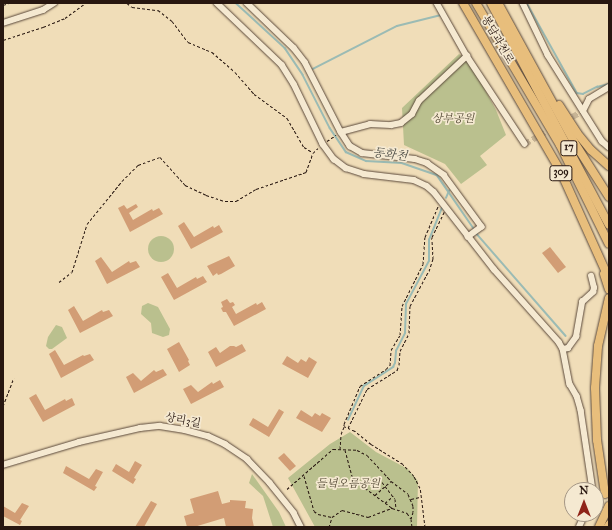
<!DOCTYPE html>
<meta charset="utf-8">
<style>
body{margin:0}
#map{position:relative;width:612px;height:530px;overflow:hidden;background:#f0ddb8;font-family:"IM FELL Great Primer","Noto Serif KR",serif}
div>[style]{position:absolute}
.green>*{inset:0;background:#bac08e}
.round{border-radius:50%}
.stream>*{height:1.5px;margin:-0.75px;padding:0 0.75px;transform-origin:0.75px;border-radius:0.75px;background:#9bbbb4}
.building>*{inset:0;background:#d29d75}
.minor-tunnel>*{height:5.5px;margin-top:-2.75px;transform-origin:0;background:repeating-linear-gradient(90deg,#c8b596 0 5.5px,transparent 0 8.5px)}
.path>*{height:1px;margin-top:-0.5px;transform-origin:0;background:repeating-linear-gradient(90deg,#281710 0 3px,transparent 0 5px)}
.roads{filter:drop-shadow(0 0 1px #5a483a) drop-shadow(0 0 1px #5a483a)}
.minor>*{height:5.5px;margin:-2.75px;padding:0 2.75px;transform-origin:2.75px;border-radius:2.75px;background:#f5e9d1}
.major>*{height:7px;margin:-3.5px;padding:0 3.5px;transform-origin:3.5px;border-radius:3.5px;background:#e8be7c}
.highway>*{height:8px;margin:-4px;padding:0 4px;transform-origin:4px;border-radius:4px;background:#e8be7c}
span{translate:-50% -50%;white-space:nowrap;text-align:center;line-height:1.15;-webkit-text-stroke:3.5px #f5e9d1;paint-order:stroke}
.shield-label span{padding:1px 3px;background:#f5e9d1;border:1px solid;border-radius:3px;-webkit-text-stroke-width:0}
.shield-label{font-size:10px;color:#281710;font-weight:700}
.street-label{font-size:11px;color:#281710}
.park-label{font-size:11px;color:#544a36;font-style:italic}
.water-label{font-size:12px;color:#505049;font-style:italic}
.frame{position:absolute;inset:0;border:4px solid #281710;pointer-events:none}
.north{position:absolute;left:564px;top:482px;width:40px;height:40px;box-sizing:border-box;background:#f5e9d1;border:1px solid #a39584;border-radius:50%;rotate:0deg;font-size:11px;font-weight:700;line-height:16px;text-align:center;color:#281710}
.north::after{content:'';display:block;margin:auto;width:14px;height:18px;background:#8f2418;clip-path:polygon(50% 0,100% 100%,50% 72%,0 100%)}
</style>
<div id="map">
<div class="green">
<i style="clip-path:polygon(459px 54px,470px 62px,496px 110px,506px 135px,480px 156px,487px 165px,461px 184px,445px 164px,404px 145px,402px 108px)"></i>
<i class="round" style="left:148px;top:236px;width:26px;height:26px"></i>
<i style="clip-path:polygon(148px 303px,158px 307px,170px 329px,169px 335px,163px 337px,152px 333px,151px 323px,141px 314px,142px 306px)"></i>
<i style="clip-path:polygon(56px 325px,62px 327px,67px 338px,52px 349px,49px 349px,46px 346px,48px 337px)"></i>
<i style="clip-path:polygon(350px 432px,376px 452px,408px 469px,418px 481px,417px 527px,315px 527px,288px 478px,330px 444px)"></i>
<i style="clip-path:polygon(252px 474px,279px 512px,286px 527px,273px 527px,263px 496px,249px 483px)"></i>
</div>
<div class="stream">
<i style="left:236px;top:3px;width:67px;rotate:42.6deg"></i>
<i style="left:285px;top:48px;width:32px;rotate:56deg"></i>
<i style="left:303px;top:75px;width:59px;rotate:63deg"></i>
<i style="left:330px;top:128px;width:29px;rotate:56deg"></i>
<i style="left:346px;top:152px;width:22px;rotate:24deg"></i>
<i style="left:366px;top:161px;width:36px;rotate:3deg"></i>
<i style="left:402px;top:163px;width:37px;rotate:19deg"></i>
<i style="left:437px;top:175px;width:67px;rotate:55.4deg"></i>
<i style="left:527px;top:3px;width:103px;rotate:60.9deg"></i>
<i style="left:577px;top:93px;width:6px;rotate:9deg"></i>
<i style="left:583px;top:94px;width:16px;rotate:-27deg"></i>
<i style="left:597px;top:87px;width:12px;rotate:-14deg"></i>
<i style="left:313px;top:69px;width:94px;rotate:-27.1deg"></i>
<i style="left:397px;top:26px;width:45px;rotate:-14deg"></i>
<i style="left:446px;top:198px;width:8px;rotate:-67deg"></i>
<i style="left:477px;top:234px;width:135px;rotate:48.9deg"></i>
<i style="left:348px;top:420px;width:38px;rotate:-65deg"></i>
<i style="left:364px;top:386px;width:35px;rotate:-33deg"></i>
<i style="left:393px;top:367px;width:4px;rotate:-63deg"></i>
<i style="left:395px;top:363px;width:12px;rotate:-85deg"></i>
<i style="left:396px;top:351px;width:20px;rotate:-63deg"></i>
<i style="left:405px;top:333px;width:29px;rotate:-88deg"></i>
<i style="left:406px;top:304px;width:49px;rotate:-61.9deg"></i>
<i style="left:429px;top:261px;width:21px;rotate:-90deg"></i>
<i style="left:429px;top:240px;width:35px;rotate:-68deg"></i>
</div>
<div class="building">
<i style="clip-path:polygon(136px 204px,138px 207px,129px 213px,133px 220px,152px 209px,153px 211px,159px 208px,163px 214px,130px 232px,118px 208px,124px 205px,127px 209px)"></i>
<i style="clip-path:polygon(184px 222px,194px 237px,213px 226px,214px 228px,219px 225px,223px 232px,191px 249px,178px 226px)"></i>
<i style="clip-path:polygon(550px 247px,566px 267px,558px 273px,542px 253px)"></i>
<i style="clip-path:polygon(229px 256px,235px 266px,221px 274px,218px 275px,217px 273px,213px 276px,207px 266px)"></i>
<i style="clip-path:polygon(101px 257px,112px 272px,129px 261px,130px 263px,136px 261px,140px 267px,107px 284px,95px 261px)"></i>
<i style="clip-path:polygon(168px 273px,177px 288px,196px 277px,197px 279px,203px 276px,207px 282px,174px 300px,161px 277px)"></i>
<i style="clip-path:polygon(227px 299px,230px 303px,233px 302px,235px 305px,232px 307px,236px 314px,256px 303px,257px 305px,262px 302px,266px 309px,234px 326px,226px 312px,223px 312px,221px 308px,223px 307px,221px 302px)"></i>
<i style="clip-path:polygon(74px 306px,83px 321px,102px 310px,103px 312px,109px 310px,113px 316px,80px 333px,68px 310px)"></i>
<i style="clip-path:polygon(179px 342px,189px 360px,188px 361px,190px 365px,179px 372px,167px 349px)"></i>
<i style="clip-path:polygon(242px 344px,246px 351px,216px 367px,208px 352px,216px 347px,220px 353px,230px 346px,234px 346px,236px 347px)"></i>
<i style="clip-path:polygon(55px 350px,64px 365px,83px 355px,84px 356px,90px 354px,94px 360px,61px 378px,49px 354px)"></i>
<i style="clip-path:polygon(287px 356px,298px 363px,301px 359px,306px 362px,309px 357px,317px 362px,308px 378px,282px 364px)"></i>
<i style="clip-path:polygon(163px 369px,167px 375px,134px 393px,126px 377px,133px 373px,141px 381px,154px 370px,156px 372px)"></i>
<i style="clip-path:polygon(220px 380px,224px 387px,191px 404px,183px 389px,191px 385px,198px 392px,212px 382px,213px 384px)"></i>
<i style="clip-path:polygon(36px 394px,45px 410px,65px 399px,66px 401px,72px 398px,75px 405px,43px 422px,29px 398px)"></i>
<i style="clip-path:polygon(279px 409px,284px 412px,269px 437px,249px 425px,253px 418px,268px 427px)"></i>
<i style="clip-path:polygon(301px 410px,312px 417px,315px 413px,320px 416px,322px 413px,331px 418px,322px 432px,296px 418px)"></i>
<i style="clip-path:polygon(284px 453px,296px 466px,290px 471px,278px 458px)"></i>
<i style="clip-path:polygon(135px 461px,142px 465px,134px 478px,136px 479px,133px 484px,112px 471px,116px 464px,129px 472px)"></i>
<i style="clip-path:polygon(66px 466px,89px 479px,96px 469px,103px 472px,95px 486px,97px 487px,94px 491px,63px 473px)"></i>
<i style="clip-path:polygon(218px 491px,222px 504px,230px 502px,230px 500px,246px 501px,245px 508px,253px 509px,252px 518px,254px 527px,226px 527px,224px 518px,194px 527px,187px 527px,184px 516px,194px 513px,190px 499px)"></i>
<i style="clip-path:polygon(151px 501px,157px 504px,144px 527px,135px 527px)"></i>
<i style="clip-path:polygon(22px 503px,29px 506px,20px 520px,22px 521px,20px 525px,3px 516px,3px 506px,15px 513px)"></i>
</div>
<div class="minor-tunnel">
<i style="left:565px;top:121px;width:21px;rotate:-29deg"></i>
<i style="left:525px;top:144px;width:32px;rotate:-30deg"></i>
</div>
<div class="path">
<i style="left:127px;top:3px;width:6px;rotate:39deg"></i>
<i style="left:132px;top:7px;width:26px;rotate:7deg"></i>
<i style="left:158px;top:10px;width:18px;rotate:38deg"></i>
<i style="left:172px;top:21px;width:26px;rotate:53deg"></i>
<i style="left:188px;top:42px;width:26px;rotate:23deg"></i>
<i style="left:212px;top:52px;width:30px;rotate:41deg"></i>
<i style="left:235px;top:72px;width:29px;rotate:49deg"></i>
<i style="left:254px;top:94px;width:41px;rotate:36deg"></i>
<i style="left:287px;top:118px;width:34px;rotate:60deg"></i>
<i style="left:304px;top:147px;width:9px;rotate:32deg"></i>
<i style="left:3px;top:5px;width:6px;rotate:-18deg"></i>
<i style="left:3px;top:40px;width:42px;rotate:-18deg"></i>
<i style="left:43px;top:27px;width:24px;rotate:-22deg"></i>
<i style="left:65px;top:18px;width:26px;rotate:-36deg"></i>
<i style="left:327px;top:141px;width:11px;rotate:-34deg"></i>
<i style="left:59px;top:282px;width:16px;rotate:-38deg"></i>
<i style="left:72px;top:272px;width:50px;rotate:-72.6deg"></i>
<i style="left:87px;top:224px;width:55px;rotate:-50.9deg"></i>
<i style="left:122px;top:181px;width:23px;rotate:-45deg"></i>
<i style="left:138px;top:165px;width:23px;rotate:-20deg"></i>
<i style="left:160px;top:157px;width:38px;rotate:48deg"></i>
<i style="left:185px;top:185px;width:23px;rotate:25deg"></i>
<i style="left:206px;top:195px;width:20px;rotate:18deg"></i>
<i style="left:225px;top:201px;width:11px"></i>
<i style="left:236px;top:201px;width:23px;rotate:-31deg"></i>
<i style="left:256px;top:189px;width:53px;rotate:-18.8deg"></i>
<i style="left:306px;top:172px;width:20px;rotate:-70deg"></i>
<i style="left:313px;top:153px;width:7px;rotate:-45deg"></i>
<i style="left:3px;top:406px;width:30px;rotate:-69deg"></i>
<i style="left:348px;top:428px;width:43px;rotate:-64deg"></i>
<i style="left:367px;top:389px;width:36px;rotate:-32deg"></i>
<i style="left:397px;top:370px;width:5px;rotate:-68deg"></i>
<i style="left:399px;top:365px;width:14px;rotate:-86deg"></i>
<i style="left:400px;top:351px;width:20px;rotate:-63deg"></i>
<i style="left:409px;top:333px;width:27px;rotate:-88deg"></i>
<i style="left:410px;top:306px;width:40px;rotate:-62deg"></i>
<i style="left:429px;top:271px;width:13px;rotate:-72deg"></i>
<i style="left:433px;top:259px;width:22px;rotate:-93deg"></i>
<i style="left:432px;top:237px;width:28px;rotate:-64deg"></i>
<i style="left:340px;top:449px;width:15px;rotate:-86deg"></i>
<i style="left:341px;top:434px;width:8px;rotate:-67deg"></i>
<i style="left:345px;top:450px;width:30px;rotate:75deg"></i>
<i style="left:353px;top:479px;width:49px;rotate:36.6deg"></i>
<i style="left:304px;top:476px;width:36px;rotate:74deg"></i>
<i style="left:314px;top:511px;width:5px;rotate:37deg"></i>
<i style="left:318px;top:514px;width:14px;rotate:12deg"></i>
<i style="left:382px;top:482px;width:21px;rotate:53deg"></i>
<i style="left:395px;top:499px;width:9px;rotate:84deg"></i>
<i style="left:287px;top:489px;width:61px;rotate:-41deg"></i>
<i style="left:333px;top:449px;width:24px;rotate:2deg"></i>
<i style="left:357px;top:450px;width:11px;rotate:27deg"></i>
<i style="left:367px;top:455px;width:35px;rotate:47deg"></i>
<i style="left:391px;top:481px;width:21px;rotate:37deg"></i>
<i style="left:408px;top:494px;width:13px;rotate:67deg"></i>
<i style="left:413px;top:506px;width:6px;rotate:90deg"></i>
<i style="left:413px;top:512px;width:7px;rotate:106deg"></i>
<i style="left:375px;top:495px;width:21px;rotate:-41deg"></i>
<i style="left:411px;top:499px;width:9px;rotate:-13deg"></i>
<i style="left:385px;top:503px;width:11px;rotate:-41deg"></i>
<i style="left:329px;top:527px;width:10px;rotate:-73deg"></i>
<i style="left:332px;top:517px;width:12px;rotate:-35deg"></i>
<i style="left:342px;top:510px;width:27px;rotate:15deg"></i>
<i style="left:368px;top:517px;width:26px;rotate:-21deg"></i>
<i style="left:392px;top:508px;width:16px;rotate:18deg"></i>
<i style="left:407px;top:513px;width:7px;rotate:56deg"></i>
<i style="left:411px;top:519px;width:8px;rotate:83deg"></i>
<i style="left:425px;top:527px;width:39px;rotate:-97deg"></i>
<i style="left:420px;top:488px;width:13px;rotate:-117deg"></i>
<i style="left:414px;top:476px;width:16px;rotate:-133deg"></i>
<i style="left:403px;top:464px;width:38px;rotate:-148deg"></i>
<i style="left:371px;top:444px;width:21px;rotate:-141deg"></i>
<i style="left:355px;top:431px;width:12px;rotate:-156deg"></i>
<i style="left:344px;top:426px;width:2px;rotate:-90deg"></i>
<i style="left:344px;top:424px;width:41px;rotate:-67.2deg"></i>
<i style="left:360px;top:386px;width:31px;rotate:-33deg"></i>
<i style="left:386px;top:369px;width:6px;rotate:-45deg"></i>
<i style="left:390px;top:365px;width:15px;rotate:-86deg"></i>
<i style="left:391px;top:350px;width:17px;rotate:-59deg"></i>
<i style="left:400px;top:335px;width:29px;rotate:-86deg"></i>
<i style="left:402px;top:306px;width:47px;rotate:-63.4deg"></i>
<i style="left:423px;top:264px;width:27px;rotate:-86deg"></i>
<i style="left:425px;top:237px;width:34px;rotate:-67deg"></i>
</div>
<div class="roads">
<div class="minor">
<i style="left:217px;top:3px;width:90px;rotate:43.6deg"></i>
<i style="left:282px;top:65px;width:22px;rotate:58deg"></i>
<i style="left:294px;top:84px;width:67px;rotate:64.2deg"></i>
<i style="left:323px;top:144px;width:19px;rotate:54deg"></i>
<i style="left:334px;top:159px;width:15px;rotate:37deg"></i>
<i style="left:346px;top:168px;width:19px;rotate:18deg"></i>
<i style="left:364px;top:174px;width:50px;rotate:6.8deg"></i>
<i style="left:414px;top:180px;width:14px;rotate:25deg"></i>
<i style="left:427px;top:186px;width:9px;rotate:41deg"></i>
<i style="left:434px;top:192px;width:98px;rotate:52.1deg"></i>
<i style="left:494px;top:269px;width:98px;rotate:48.3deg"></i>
<i style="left:559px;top:342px;width:8px;rotate:60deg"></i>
<i style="left:563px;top:349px;width:36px;rotate:79deg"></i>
<i style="left:570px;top:384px;width:14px;rotate:60deg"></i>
<i style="left:577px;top:396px;width:15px;rotate:74deg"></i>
<i style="left:581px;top:410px;width:81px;rotate:81.5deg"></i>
<i style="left:247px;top:3px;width:65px;rotate:43.8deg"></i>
<i style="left:294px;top:48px;width:18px;rotate:52deg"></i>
<i style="left:305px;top:62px;width:79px;rotate:62.8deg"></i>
<i style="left:341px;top:132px;width:30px;rotate:-15deg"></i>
<i style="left:370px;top:124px;width:21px;rotate:3deg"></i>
<i style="left:391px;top:125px;width:10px;rotate:-11deg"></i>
<i style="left:401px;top:123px;width:14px;rotate:-39deg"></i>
<i style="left:412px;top:114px;width:15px;rotate:-62deg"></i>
<i style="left:419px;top:101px;width:66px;rotate:-43.2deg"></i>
<i style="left:437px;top:3px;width:61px;rotate:60.5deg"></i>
<i style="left:467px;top:56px;width:105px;rotate:56.6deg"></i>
<i style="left:523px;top:3px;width:58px;rotate:64.3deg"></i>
<i style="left:548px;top:55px;width:102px;rotate:57.9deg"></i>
<i style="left:602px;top:141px;width:9px;rotate:41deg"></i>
<i style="left:3px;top:23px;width:42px;rotate:-18deg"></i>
<i style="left:43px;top:10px;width:13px;rotate:-32deg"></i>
<i style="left:583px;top:111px;width:13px;rotate:-63deg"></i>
<i style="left:589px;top:99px;width:23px;rotate:-31deg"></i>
<i style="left:341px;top:132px;width:17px;rotate:57deg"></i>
<i style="left:350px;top:146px;width:14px;rotate:30deg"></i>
<i style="left:362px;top:153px;width:53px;rotate:6.5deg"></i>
<i style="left:415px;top:159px;width:13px;rotate:18deg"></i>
<i style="left:427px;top:163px;width:21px;rotate:35deg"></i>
<i style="left:444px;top:175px;width:64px;rotate:53.8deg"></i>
<i style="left:482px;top:227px;width:17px;rotate:144deg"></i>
<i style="left:563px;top:349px;width:5px;rotate:-11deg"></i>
<i style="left:568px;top:348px;width:14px;rotate:-54deg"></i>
<i style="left:576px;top:337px;width:36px;rotate:-80deg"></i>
<i style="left:582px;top:302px;width:15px;rotate:-42deg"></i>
<i style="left:593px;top:292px;width:4px;rotate:-76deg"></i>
<i style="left:594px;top:288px;width:12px;rotate:-104deg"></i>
<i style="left:3px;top:465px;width:79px;rotate:-16.8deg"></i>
<i style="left:79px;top:442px;width:63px;rotate:-12.9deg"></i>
<i style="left:140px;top:428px;width:20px;rotate:-6deg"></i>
<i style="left:160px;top:426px;width:25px;rotate:9deg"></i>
<i style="left:185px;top:430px;width:24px;rotate:15deg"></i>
<i style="left:208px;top:436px;width:19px;rotate:25deg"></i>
<i style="left:225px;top:444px;width:27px;rotate:34deg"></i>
<i style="left:247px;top:459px;width:33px;rotate:46deg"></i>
<i style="left:270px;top:483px;width:38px;rotate:51deg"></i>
<i style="left:294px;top:513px;width:16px;rotate:63deg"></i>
<i style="left:579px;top:527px;width:14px;rotate:-65deg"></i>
</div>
<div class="major">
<i style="left:606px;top:527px;width:5px;rotate:-53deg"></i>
</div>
<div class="highway">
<i style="left:463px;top:3px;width:193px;rotate:59.9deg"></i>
<i style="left:560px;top:170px;width:120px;rotate:65.8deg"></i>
<i style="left:476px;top:3px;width:165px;rotate:59.4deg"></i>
<i style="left:560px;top:145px;width:110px;rotate:63.7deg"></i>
<i style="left:491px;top:3px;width:251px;rotate:62deg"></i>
<i style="left:498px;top:3px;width:158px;rotate:61.3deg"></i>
<i style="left:574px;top:142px;width:65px;rotate:57.5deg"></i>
<i style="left:559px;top:105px;width:33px;rotate:57deg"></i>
<i style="left:577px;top:133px;width:22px;rotate:51deg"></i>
<i style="left:591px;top:150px;width:24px;rotate:42deg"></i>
<i style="left:604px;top:274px;width:16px;rotate:72deg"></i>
<i style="left:605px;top:494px;width:55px;rotate:-98.4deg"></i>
<i style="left:597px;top:440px;width:52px;rotate:-92.2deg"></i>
<i style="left:595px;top:388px;width:42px;rotate:-85.9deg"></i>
<i style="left:598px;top:346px;width:49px;rotate:-77.1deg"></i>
<i style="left:599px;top:527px;width:23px;rotate:-65deg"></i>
</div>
</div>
<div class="shield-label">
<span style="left:569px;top:148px">17</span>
<span style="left:561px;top:173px">309</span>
</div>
<div class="street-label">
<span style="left:497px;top:40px;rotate:60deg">봉담과천로</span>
<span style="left:183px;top:421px;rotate:11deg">상리3길</span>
</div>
<div class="park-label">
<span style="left:453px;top:119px">상부공원</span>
<span style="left:348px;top:484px">들녘오름공원</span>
</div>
<div class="water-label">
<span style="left:390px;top:155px;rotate:7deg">동화천</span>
</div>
<div class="frame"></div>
<div class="north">N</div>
</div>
